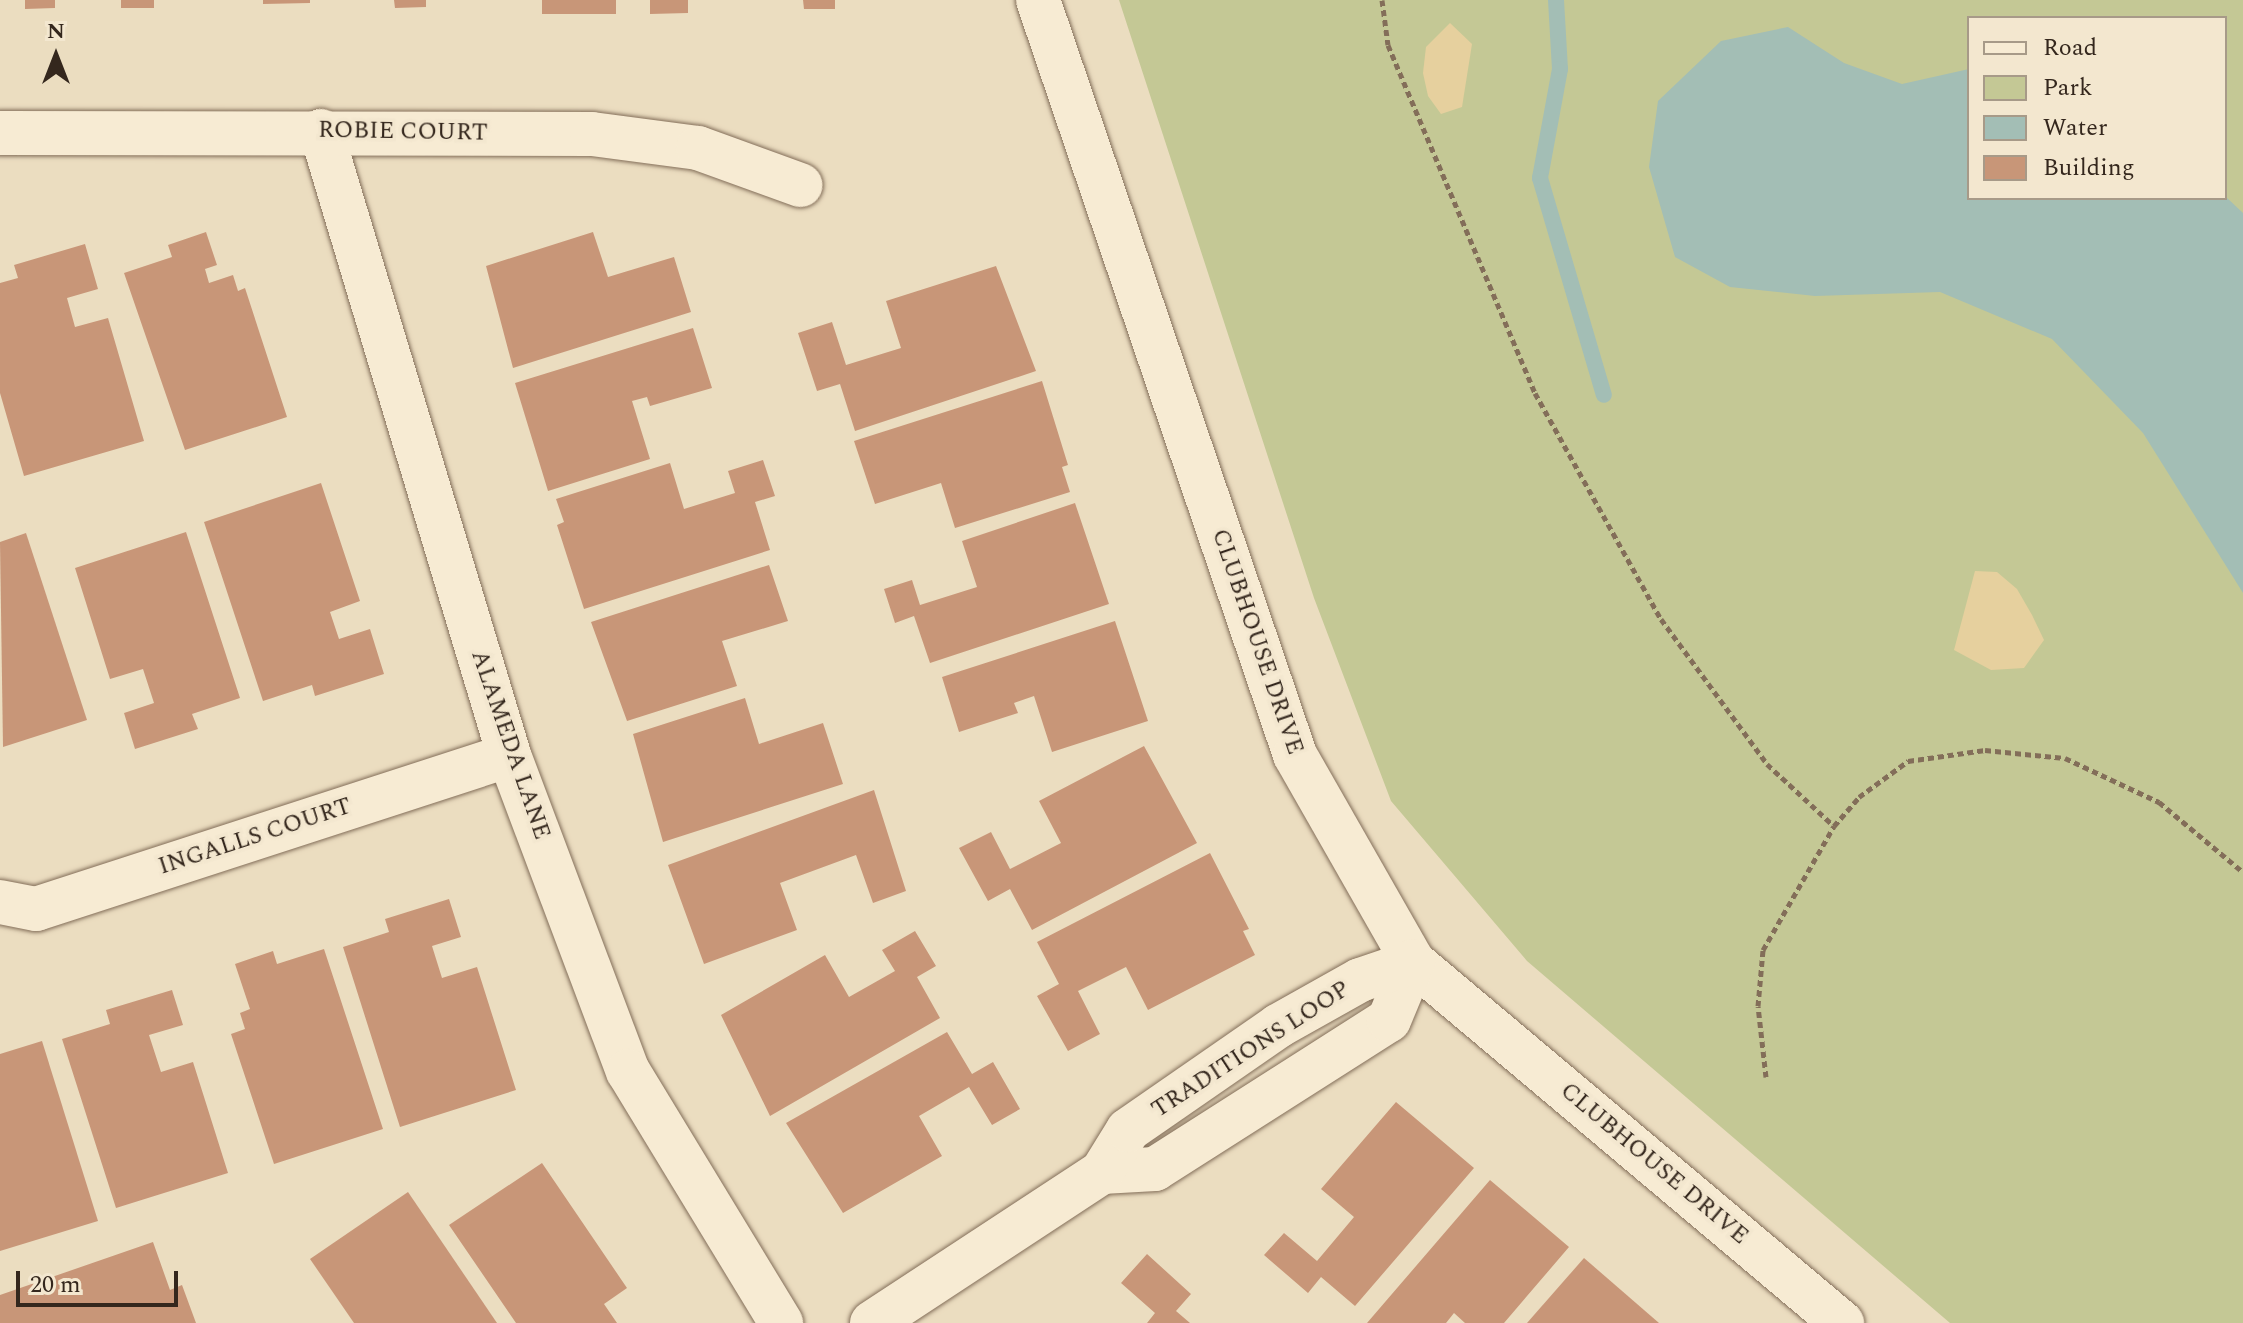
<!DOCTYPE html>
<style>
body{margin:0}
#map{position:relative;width:2243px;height:1323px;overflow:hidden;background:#ebddc0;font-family:Spectral,serif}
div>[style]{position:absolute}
.green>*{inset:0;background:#c4c895}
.sand>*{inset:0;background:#e6d09e}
.water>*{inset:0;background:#a3beb5}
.stream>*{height:16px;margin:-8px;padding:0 8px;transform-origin:8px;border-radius:8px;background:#a3beb5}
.building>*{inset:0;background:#c89678}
.path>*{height:5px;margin-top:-2.5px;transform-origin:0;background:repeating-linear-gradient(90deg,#836e59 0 6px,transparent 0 10px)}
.roads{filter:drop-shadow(0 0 2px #836e59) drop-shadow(0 0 2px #836e59)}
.minor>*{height:44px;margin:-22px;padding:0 22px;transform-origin:22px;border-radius:22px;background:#f7ebd3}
span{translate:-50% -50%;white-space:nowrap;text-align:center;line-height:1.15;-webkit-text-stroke:7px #f3e7cf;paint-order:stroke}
.street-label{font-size:24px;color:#34271d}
.legend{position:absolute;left:1967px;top:16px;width:260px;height:184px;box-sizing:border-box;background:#f3e7cf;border:2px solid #a79a88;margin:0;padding:10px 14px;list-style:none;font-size:24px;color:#34271d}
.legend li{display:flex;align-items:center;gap:16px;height:40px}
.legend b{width:40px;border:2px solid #a79a88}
.north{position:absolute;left:16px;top:16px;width:80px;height:80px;-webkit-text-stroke:6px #f3e7cf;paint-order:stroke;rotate:0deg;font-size:22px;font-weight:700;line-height:32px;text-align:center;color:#34271d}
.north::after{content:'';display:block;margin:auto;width:28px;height:36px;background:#34271d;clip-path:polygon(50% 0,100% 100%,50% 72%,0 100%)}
.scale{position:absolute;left:16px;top:1271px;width:162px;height:36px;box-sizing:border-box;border:4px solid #34271d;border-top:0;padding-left:10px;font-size:24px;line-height:28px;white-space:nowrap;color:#34271d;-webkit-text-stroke:6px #f3e7cf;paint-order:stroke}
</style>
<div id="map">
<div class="green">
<i style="clip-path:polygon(evenodd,1119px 0,2243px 0,2243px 1323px,1950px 1323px,1527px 961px,1391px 801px,1314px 598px,1119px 0,1969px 18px,2225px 18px,2225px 198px,1969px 198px,1969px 18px)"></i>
</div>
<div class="sand">
<i style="clip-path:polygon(1450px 23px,1472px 44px,1462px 107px,1441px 114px,1428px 96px,1423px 73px,1426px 47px)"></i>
<i style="clip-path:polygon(1975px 571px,1997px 572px,2017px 589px,2032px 615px,2044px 640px,2024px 668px,1991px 670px,1954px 650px)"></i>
</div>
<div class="water">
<i style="clip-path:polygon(1788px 27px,1844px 63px,1902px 84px,1969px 69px,1969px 198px,2225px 196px,2243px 213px,2243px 593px,2143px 433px,2052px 339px,1940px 292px,1815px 296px,1730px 287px,1675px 257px,1649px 167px,1658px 101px,1721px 41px)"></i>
</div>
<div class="stream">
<i style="left:1556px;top:0;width:69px;rotate:86.7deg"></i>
<i style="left:1560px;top:69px;width:111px;rotate:100.4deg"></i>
<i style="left:1540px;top:178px;width:226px;rotate:73.6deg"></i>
</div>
<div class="building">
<i style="clip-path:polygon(25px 0,55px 0,55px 8px,25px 9px)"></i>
<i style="clip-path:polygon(121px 0,154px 0,154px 8px,121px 8px)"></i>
<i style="clip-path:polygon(263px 0,310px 0,310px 3px,263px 4px)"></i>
<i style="clip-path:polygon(394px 0,426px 0,426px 7px,395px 8px)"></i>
<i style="clip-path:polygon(542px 0,616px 0,616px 14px,542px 14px)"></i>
<i style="clip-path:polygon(650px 0,688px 0,688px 13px,650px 14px)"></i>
<i style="clip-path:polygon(803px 0,835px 0,835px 9px,804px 9px)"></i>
<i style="clip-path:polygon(206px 232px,217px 265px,205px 269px,209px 283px,233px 275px,238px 291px,245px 288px,287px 417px,185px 450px,124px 273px,172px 257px,168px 245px)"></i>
<i style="clip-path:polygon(593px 232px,608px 277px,674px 257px,691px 312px,513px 368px,486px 266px)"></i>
<i style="clip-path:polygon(85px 244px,98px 289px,67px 298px,75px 327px,108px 318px,144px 441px,24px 476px,0 393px,0 283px,18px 278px,14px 265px)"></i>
<i style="clip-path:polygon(996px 266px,1036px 371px,855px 431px,840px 384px,817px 391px,798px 333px,832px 322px,846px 365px,901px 348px,886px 301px)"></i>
<i style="clip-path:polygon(693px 328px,712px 388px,650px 406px,647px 397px,632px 401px,650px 459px,548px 491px,515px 383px)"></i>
<i style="clip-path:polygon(1042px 381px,1068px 465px,1062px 467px,1070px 492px,955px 528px,941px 483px,875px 504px,854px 441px)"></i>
<i style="clip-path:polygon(763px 460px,775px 496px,755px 502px,770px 550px,584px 609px,557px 525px,564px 522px,556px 499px,670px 463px,684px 509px,735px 493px,728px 471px)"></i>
<i style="clip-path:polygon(321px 483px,360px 601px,330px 612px,339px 639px,370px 629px,384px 674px,315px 696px,312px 685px,263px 701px,204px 522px)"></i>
<i style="clip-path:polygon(1075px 503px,1109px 604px,930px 663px,914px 616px,895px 623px,884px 589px,912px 580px,920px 605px,977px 587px,962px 541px)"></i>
<i style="clip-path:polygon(186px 532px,240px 698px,192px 714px,198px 729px,135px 749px,124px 713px,154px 703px,143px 669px,110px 679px,75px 568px)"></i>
<i style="clip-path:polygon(26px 533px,87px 720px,3px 747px,0 542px)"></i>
<i style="clip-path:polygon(769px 565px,788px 621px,722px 641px,737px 686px,627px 721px,591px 622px)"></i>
<i style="clip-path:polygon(1115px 621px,1148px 721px,1052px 752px,1034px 696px,1014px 703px,1018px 713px,959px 732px,942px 677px)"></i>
<i style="clip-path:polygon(745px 698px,759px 744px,823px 723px,843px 784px,663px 842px,633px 734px)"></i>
<i style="clip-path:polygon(1144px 746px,1197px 843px,1032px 930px,1010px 889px,988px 901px,959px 848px,991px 832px,1010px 869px,1061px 843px,1039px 801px)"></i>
<i style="clip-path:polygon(874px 790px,906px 891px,873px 903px,856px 855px,780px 883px,797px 930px,704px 964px,668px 865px)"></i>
<i style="clip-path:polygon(1210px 853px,1249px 929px,1243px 931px,1255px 955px,1148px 1010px,1126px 967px,1078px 991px,1100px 1034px,1068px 1051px,1037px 996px,1059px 984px,1037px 942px)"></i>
<i style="clip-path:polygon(449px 899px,461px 937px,432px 946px,442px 978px,477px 967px,516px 1090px,400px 1127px,343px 947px,389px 932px,385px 919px)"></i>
<i style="clip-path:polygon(915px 931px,936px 966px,917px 977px,940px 1018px,770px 1116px,721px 1015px,825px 955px,849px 997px,895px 971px,882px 950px)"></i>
<i style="clip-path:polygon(324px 949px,383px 1129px,274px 1164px,231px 1034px,245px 1029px,240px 1013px,250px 1009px,235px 964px,273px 951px,277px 964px)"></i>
<i style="clip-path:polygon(172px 990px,183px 1025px,149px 1035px,161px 1072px,193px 1062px,228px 1173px,116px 1208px,62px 1039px,110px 1024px,106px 1010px)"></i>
<i style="clip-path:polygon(947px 1032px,972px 1074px,993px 1062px,1020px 1109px,992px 1125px,969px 1087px,919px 1116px,942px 1156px,843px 1213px,786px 1123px)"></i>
<i style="clip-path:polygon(42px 1041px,98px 1221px,0 1251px,0 1054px)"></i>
<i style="clip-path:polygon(1396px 1102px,1474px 1168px,1355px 1306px,1321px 1277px,1308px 1293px,1264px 1255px,1284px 1233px,1317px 1261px,1354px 1217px,1321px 1189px)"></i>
<i style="clip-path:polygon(542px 1163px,627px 1288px,604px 1304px,617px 1323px,516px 1323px,449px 1225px)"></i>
<i style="clip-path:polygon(1490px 1180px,1569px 1247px,1504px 1323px,1465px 1323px,1454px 1313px,1446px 1323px,1367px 1323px)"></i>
<i style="clip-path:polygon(408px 1192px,497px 1323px,354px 1323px,310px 1259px)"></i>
<i style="clip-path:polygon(153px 1242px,170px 1290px,182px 1285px,196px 1323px,0 1323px,0 1295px)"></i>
<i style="clip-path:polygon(1147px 1254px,1191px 1294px,1176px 1311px,1190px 1323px,1147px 1323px,1155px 1313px,1121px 1283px)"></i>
<i style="clip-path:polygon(1584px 1258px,1659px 1323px,1527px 1323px)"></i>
</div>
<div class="path">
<i style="left:1382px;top:0;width:45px;rotate:82.4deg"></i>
<i style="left:1388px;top:45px;width:378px;rotate:67.1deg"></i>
<i style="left:1535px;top:393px;width:259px;rotate:60.9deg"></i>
<i style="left:1661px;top:619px;width:180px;rotate:53.8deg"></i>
<i style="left:1767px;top:764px;width:91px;rotate:42.8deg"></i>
<i style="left:1766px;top:1077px;width:71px;rotate:-96.4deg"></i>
<i style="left:1758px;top:1006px;width:56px;rotate:-84.9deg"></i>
<i style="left:1763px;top:950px;width:143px;rotate:-60.2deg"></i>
<i style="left:1834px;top:826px;width:38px;rotate:-49deg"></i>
<i style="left:1859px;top:797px;width:61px;rotate:-36.3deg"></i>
<i style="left:1908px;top:761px;width:78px;rotate:-8.1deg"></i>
<i style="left:1985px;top:750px;width:80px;rotate:5.7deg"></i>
<i style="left:2065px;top:758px;width:104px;rotate:25.1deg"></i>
<i style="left:2159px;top:802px;width:109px;rotate:39.8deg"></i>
</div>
<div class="roads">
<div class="minor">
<i style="left:1038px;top:0;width:798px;rotate:71.2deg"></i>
<i style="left:1295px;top:755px;width:238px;rotate:60.3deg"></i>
<i style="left:1413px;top:962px;width:561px;rotate:40.08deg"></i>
<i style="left:321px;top:131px;width:652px;rotate:73.23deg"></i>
<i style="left:509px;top:755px;width:338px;rotate:69.4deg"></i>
<i style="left:628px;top:1071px;width:295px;rotate:58.7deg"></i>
<i style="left:0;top:133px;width:592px;rotate:0.1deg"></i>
<i style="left:592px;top:134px;width:107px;rotate:7.5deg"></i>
<i style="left:698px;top:148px;width:109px;rotate:19.9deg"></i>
<i style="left:0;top:902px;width:37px;rotate:11deg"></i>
<i style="left:36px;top:909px;width:497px;rotate:-18deg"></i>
<i style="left:1102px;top:1172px;width:53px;rotate:-3.2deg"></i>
<i style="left:1155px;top:1169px;width:277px;rotate:-32.5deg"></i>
<i style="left:1389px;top:1020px;width:63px;rotate:-67.5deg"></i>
<i style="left:872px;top:1323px;width:275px;rotate:-33.3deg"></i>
<i style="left:1102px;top:1172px;width:49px;rotate:-58.2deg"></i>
<i style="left:1128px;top:1130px;width:183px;rotate:-34.7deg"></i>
<i style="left:1278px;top:1026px;width:94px;rotate:-29.3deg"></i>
<i style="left:1360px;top:980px;width:56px;rotate:-18.8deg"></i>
</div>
</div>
<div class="street-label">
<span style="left:403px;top:132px;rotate:1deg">ROBIE COURT</span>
<span style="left:1257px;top:642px;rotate:71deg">CLUBHOUSE DRIVE</span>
<span style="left:510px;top:745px;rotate:71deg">ALAMEDA LANE</span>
<span style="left:255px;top:837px;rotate:-18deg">INGALLS COURT</span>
<span style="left:1251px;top:1050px;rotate:-33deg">TRADITIONS LOOP</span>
<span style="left:1654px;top:1164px;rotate:40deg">CLUBHOUSE DRIVE</span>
</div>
<ul class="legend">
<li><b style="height:10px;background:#f7ebd3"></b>Road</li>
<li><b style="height:22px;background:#c4c895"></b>Park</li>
<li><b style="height:22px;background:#a3beb5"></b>Water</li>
<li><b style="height:22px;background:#c89678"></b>Building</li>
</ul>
<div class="north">N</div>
<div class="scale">20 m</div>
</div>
